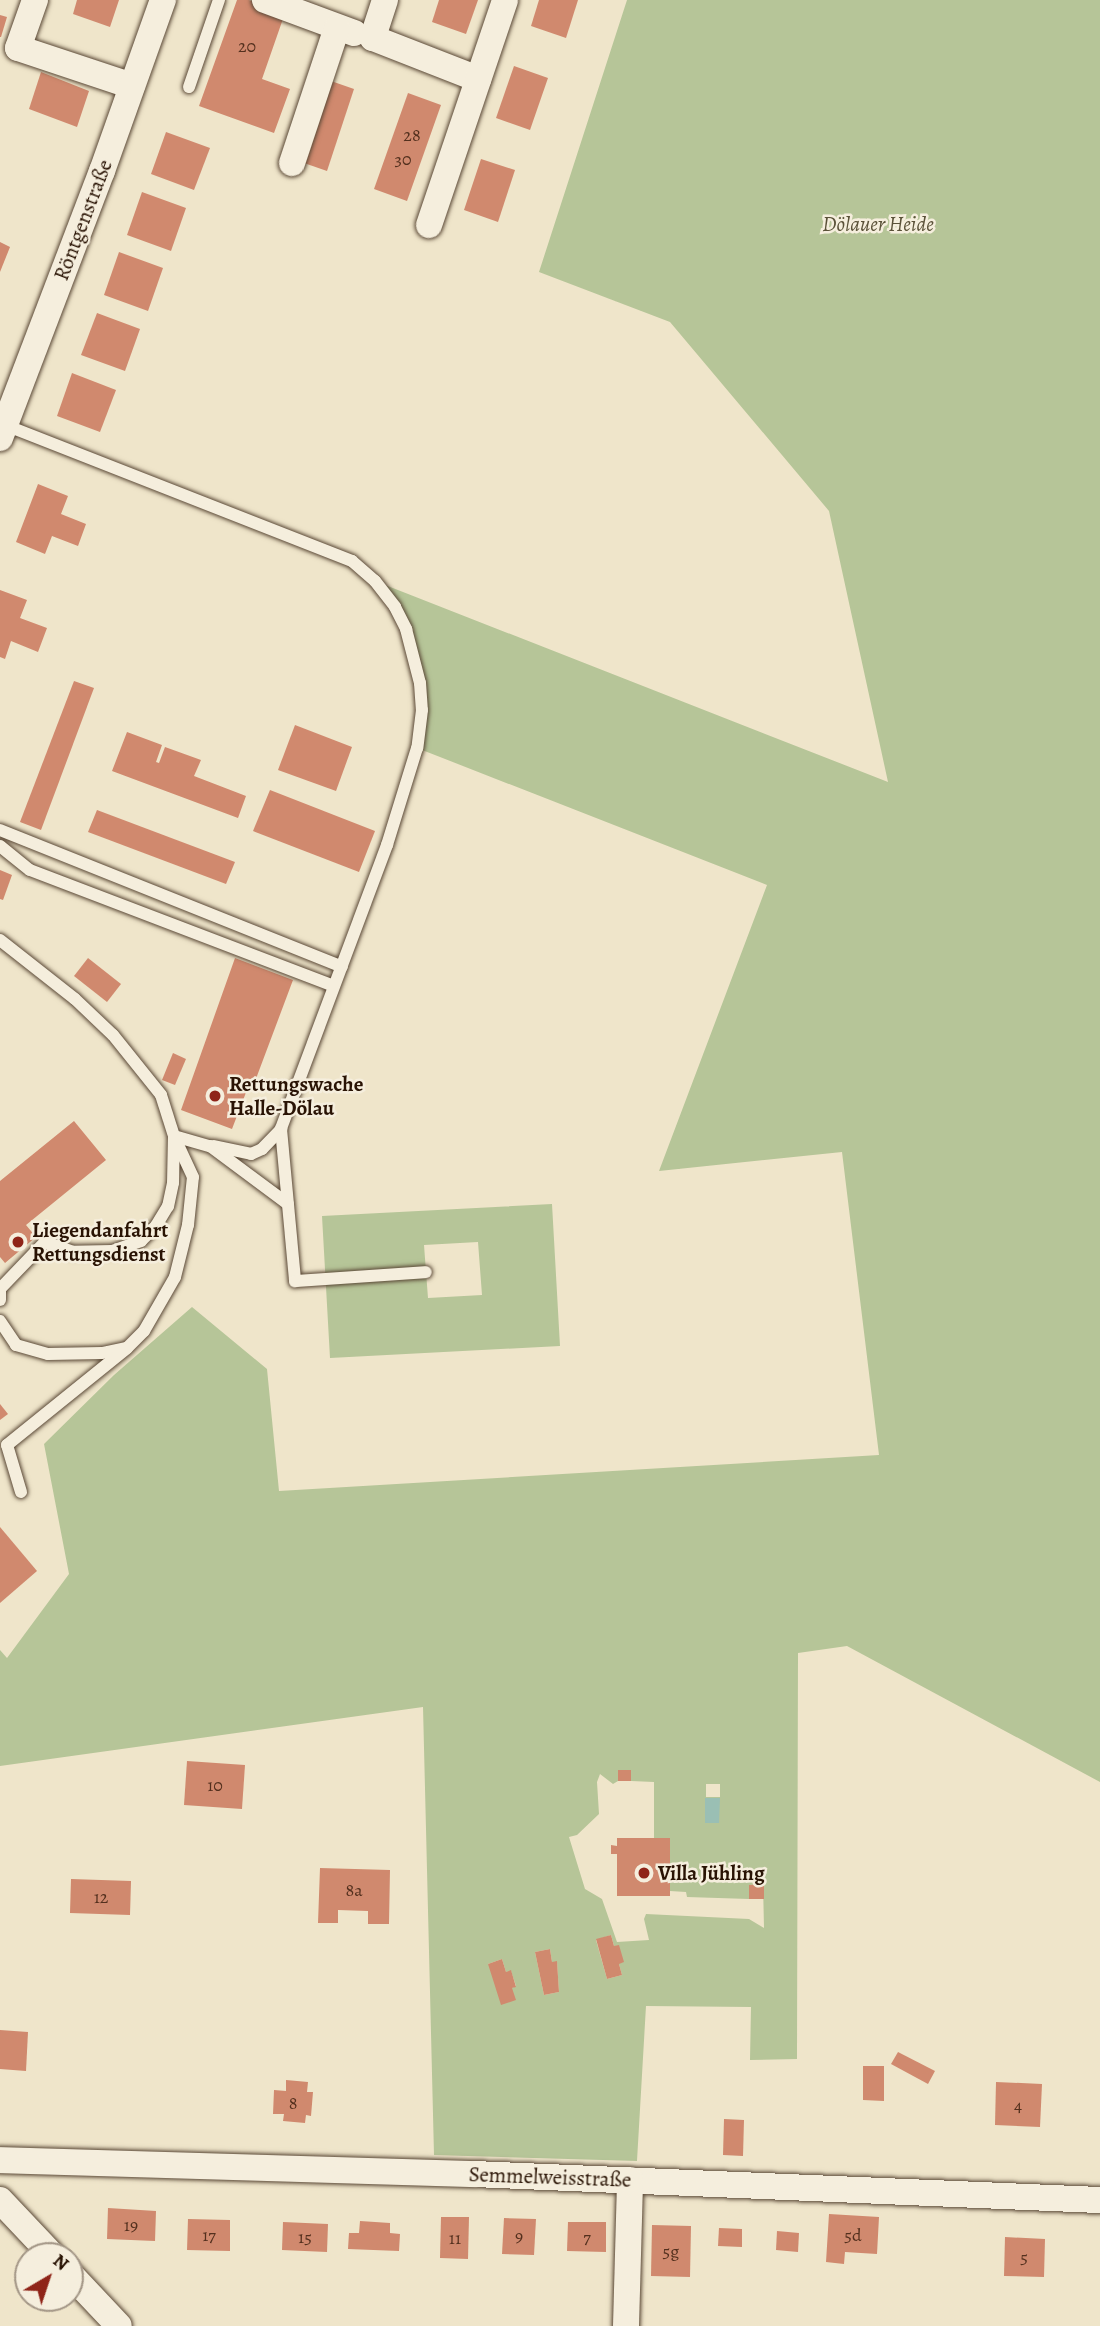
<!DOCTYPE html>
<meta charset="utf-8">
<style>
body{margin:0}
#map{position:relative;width:1100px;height:2326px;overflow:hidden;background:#efe5ca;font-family:Alegreya,serif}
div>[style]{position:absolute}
.green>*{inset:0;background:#b6c598}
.water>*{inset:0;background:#9abfb4}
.building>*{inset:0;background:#d0896e}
.roads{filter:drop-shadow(0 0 2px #5a4836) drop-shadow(0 0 2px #5a4836)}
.lane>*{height:12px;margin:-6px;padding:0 6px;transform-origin:6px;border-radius:6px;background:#f5eedd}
.street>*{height:26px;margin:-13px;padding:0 13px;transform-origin:13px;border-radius:13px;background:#f5eedd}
.dots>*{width:19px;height:19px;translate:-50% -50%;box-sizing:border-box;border:4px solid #f5eedd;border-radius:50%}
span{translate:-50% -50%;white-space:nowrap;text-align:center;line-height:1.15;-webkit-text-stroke:5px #f5eedd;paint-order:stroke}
.number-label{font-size:18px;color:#53301e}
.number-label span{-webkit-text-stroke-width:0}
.street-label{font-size:21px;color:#291304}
.park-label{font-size:21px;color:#5a5138;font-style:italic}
.poi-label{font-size:21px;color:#291304;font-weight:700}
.left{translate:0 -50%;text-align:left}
.north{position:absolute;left:14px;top:2242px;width:70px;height:70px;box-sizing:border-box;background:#f5eedd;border:2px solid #a39686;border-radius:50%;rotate:39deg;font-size:19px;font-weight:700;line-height:28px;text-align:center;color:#291304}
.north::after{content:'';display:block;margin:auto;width:24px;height:32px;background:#8f2418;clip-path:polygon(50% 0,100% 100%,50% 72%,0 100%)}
</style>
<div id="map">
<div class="green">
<i style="clip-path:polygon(evenodd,627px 0,1100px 0,1100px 1782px,847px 1646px,798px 1653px,797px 2059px,750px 2060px,751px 2007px,646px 2006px,637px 2161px,434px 2155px,423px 1707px,0 1766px,0 1650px,7px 1658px,69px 1574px,44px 1444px,114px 1375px,192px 1307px,267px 1369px,279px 1491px,879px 1455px,842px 1152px,659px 1171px,767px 885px,417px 748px,415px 655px,375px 581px,888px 782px,829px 511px,670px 322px,539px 272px,627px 0,618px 1770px,631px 1770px,631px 1781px,654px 1782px,654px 1838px,670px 1839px,670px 1891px,686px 1892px,687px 1897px,749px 1899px,750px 1885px,763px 1884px,764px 1928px,749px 1919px,646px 1914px,644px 1919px,649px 1940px,617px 1942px,602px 1899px,585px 1889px,569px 1837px,577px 1835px,599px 1814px,597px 1782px,600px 1774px,613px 1784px,618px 1781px,618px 1770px,627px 0,706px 1784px,720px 1784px,720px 1797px,706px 1797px,706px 1784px,627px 0,611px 1935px,622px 1975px,607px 1979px,596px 1940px,611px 1935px,627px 0,550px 1949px,552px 1962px,557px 1962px,559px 1992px,544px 1995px,535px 1952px,550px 1949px,627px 0,502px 1959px,506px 1972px,511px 1971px,516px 1986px,512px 1988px,488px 1964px,502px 1959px)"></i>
<i style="clip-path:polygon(evenodd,552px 1204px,560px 1346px,330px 1358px,322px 1216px,552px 1204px,478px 1242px,482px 1295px,428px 1298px,424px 1245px,478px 1242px)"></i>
</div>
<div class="water">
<i style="clip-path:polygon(705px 1798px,720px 1798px,719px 1823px,705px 1823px)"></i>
</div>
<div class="building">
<i style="clip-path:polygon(77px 0,119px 0,110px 27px,73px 14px)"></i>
<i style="clip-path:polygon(237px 0,249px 0,285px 13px,262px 79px,290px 89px,274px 133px,199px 106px)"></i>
<i style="clip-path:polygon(439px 0,478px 0,466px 34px,432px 22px)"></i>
<i style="clip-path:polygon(539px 0,578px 0,566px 38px,531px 26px)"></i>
<i style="clip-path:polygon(0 15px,7px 17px,1px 37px,0 37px)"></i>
<i style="clip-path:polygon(514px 66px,548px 78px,530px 130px,496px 118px)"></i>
<i style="clip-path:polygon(41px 72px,89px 91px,77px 127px,29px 109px)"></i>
<i style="clip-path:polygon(331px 81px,354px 89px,327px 171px,304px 163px)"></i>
<i style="clip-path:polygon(408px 93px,441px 105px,407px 201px,374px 189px)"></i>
<i style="clip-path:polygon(166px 132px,210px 148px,194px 190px,151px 174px)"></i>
<i style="clip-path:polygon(481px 159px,515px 170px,498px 222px,464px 210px)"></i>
<i style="clip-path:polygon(142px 192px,186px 208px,171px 251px,127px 235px)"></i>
<i style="clip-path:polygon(0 242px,10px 247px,0 272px)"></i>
<i style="clip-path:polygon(119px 252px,163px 268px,148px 311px,104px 295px)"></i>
<i style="clip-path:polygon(97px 313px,140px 329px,125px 371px,81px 355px)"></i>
<i style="clip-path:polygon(72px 373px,116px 390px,100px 432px,57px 416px)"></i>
<i style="clip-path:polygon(38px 484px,68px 496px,61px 514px,86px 524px,78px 546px,52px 536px,45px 554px,16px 542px)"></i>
<i style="clip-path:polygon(0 590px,27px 600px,20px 618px,47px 628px,38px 652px,11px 641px,5px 659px,0 657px)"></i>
<i style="clip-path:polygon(74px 681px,94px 688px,41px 830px,20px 822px)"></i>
<i style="clip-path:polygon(295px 725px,352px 747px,336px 791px,278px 770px)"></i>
<i style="clip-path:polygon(127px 732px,162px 745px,156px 762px,159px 763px,165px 747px,201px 760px,194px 776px,246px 796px,238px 818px,112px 771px)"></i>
<i style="clip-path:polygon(270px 790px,375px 831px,359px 872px,253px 831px)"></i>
<i style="clip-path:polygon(97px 810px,235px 862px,226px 884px,88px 832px)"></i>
<i style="clip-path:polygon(0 870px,12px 875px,3px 900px,0 899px)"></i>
<i style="clip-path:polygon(88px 958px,121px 984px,107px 1002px,74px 976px)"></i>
<i style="clip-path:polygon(235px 958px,293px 980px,254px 1084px,250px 1082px,232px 1129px,181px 1110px)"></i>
<i style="clip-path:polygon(173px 1053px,186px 1059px,175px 1085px,162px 1080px)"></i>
<i style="clip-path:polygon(74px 1121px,106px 1160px,26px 1225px,36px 1237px,5px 1263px,0 1257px,0 1181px)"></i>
<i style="clip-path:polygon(0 1404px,8px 1414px,0 1420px)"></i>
<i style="clip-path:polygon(0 1527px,37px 1571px,0 1603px)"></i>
<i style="clip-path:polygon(187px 1761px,245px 1765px,242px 1809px,184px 1805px)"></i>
<i style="clip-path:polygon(618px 1770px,631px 1770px,631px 1781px,618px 1781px)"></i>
<i style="clip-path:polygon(617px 1838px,670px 1838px,670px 1896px,617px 1896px,617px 1854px,611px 1854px,611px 1845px,617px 1846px)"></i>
<i style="clip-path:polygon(320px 1868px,390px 1870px,389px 1924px,368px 1924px,368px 1911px,338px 1910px,338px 1923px,318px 1923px)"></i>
<i style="clip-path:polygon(71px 1879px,131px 1881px,130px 1915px,70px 1913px)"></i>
<i style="clip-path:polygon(764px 1884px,764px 1899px,749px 1899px,749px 1885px)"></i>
<i style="clip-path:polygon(611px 1935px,614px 1946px,619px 1945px,624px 1962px,619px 1964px,622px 1975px,607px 1979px,596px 1939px)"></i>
<i style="clip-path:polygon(550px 1949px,552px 1962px,557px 1961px,559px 1992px,544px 1995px,535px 1952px)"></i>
<i style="clip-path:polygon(502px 1959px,506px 1972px,511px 1970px,516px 1987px,512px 1988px,516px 2000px,501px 2005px,488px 1964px)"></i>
<i style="clip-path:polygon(0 2030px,28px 2032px,26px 2071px,0 2069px)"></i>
<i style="clip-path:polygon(898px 2052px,935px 2071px,928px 2084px,891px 2064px)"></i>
<i style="clip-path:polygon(863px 2066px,884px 2066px,884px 2101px,863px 2100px)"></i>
<i style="clip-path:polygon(286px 2080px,308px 2082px,307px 2092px,313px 2092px,311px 2116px,306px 2115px,305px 2123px,283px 2121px,284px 2114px,273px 2114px,274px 2090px,286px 2091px)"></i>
<i style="clip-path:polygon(996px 2082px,1042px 2084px,1040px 2127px,995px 2125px)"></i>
<i style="clip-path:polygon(724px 2119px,744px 2120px,743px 2156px,723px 2155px)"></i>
<i style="clip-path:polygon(108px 2208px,156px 2211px,155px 2241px,107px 2239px)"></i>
<i style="clip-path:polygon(829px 2214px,879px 2217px,877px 2254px,845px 2252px,844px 2264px,826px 2262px)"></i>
<i style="clip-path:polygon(441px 2217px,469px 2217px,468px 2259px,440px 2258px)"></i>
<i style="clip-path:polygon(504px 2218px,536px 2219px,534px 2255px,502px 2254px)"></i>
<i style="clip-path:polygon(188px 2219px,230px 2220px,230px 2251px,187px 2250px)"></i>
<i style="clip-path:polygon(360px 2221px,390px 2223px,390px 2233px,400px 2234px,399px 2251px,348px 2249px,349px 2233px,359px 2233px)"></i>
<i style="clip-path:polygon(283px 2222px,328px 2224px,327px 2252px,282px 2250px)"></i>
<i style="clip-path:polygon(568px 2222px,606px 2222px,606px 2252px,567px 2251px)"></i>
<i style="clip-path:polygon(652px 2225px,691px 2226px,690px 2277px,651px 2276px)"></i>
<i style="clip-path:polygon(719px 2228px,742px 2229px,742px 2247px,718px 2246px)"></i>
<i style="clip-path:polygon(777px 2231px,799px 2233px,798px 2252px,776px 2250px)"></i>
<i style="clip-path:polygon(1005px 2237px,1045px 2239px,1044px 2277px,1004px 2276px)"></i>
</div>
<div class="roads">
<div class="lane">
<i style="left:189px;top:87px;width:92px;rotate:-71deg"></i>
<i style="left:5px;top:425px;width:373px;rotate:21.4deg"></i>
<i style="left:352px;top:561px;width:30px;rotate:41deg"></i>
<i style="left:375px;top:581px;width:33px;rotate:52deg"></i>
<i style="left:395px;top:607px;width:25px;rotate:63deg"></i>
<i style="left:406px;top:629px;width:56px;rotate:75.5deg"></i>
<i style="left:420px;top:683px;width:27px;rotate:86deg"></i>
<i style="left:422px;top:710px;width:38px;rotate:97deg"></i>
<i style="left:417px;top:748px;width:102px;rotate:107.2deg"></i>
<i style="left:387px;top:845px;width:303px;rotate:110.5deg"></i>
<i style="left:281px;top:1129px;width:153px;rotate:84.7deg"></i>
<i style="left:295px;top:1281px;width:131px;rotate:-3.9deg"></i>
<i style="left:0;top:830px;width:368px;rotate:21.8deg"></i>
<i style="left:0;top:846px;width:38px;rotate:39deg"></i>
<i style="left:30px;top:870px;width:325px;rotate:20.9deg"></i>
<i style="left:0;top:940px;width:95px;rotate:38.2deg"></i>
<i style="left:75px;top:999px;width:52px;rotate:43.5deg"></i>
<i style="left:113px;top:1035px;width:77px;rotate:51.3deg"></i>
<i style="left:161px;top:1095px;width:43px;rotate:72.4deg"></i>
<i style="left:174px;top:1136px;width:47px;rotate:91.2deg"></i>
<i style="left:173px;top:1183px;width:24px;rotate:102deg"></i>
<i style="left:168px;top:1206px;width:23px;rotate:121deg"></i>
<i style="left:156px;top:1226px;width:21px;rotate:135deg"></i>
<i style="left:141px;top:1241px;width:31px;rotate:161deg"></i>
<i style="left:112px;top:1251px;width:39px;rotate:179deg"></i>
<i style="left:73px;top:1252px;width:30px;rotate:-160deg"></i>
<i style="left:45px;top:1242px;width:65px;rotate:133.8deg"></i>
<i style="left:0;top:1289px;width:11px;rotate:90deg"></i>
<i style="left:174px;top:1136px;width:37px;rotate:16deg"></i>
<i style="left:210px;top:1146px;width:97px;rotate:36.6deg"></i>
<i style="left:214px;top:1146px;width:38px;rotate:12deg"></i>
<i style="left:251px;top:1154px;width:12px;rotate:-24deg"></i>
<i style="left:262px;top:1149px;width:28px;rotate:-46deg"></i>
<i style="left:0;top:1321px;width:29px;rotate:56deg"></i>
<i style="left:16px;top:1345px;width:33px;rotate:16deg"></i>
<i style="left:48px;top:1354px;width:54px;rotate:-1.1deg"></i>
<i style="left:102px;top:1353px;width:24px;rotate:-12deg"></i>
<i style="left:21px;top:1492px;width:49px;rotate:-106.6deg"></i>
<i style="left:7px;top:1445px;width:154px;rotate:-38.9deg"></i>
<i style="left:127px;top:1348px;width:24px;rotate:-45deg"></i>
<i style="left:144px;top:1331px;width:62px;rotate:-60.1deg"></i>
<i style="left:175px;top:1277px;width:54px;rotate:-76deg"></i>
<i style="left:188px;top:1225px;width:48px;rotate:-84.1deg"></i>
<i style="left:193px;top:1177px;width:45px;rotate:-114.9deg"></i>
</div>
<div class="street">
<i style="left:35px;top:0;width:51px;rotate:109.5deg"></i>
<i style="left:18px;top:48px;width:120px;rotate:18.4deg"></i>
<i style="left:265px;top:0;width:95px;rotate:20.3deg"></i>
<i style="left:385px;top:0;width:40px;rotate:108deg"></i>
<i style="left:373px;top:38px;width:113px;rotate:21.3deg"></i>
<i style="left:292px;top:163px;width:142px;rotate:-71.6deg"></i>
<i style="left:429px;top:225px;width:237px;rotate:-71.3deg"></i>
<i style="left:0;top:438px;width:286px;rotate:-69.1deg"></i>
<i style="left:102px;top:171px;width:182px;rotate:-70.4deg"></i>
<i style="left:0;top:2160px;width:474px;rotate:1.7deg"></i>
<i style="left:474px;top:2174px;width:627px;rotate:2.38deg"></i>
<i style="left:0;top:2200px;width:77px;rotate:46.6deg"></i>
<i style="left:70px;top:2274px;width:71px;rotate:46.7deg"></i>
<i style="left:626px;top:2326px;width:146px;rotate:-88.4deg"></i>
</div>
</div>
<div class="dots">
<i style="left:215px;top:1096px;background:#8f2418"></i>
<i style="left:18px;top:1242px;background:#8f2418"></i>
<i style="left:644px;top:1873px;background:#8f2418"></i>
</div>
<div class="number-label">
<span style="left:247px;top:46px">20</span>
<span style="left:412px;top:135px">28</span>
<span style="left:403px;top:159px">30</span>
<span style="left:215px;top:1785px">10</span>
<span style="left:354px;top:1890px">8a</span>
<span style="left:101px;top:1897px">12</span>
<span style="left:293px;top:2103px">8</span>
<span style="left:1018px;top:2105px">4</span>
<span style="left:131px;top:2225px">19</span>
<span style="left:209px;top:2235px">17</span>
<span style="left:853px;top:2235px">5d</span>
<span style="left:519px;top:2236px">9</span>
<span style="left:305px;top:2237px">15</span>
<span style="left:587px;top:2237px">7</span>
<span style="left:455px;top:2238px">11</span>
<span style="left:671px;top:2251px">5g</span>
<span style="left:1024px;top:2257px">5</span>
</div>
<div class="street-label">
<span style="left:83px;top:220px;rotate:-69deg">Röntgenstraße</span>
<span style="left:550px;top:2177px;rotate:2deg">Semmelweisstraße</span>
</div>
<div class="park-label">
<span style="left:878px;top:224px">Dölauer Heide</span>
</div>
<div class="poi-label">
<span class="left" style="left:229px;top:1096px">Rettungswache<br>Halle-Dölau</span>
<span class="left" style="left:32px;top:1242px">Liegendanfahrt<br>Rettungsdienst</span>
<span class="left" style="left:658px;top:1873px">Villa Jühling</span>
</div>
<div class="north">N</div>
</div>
